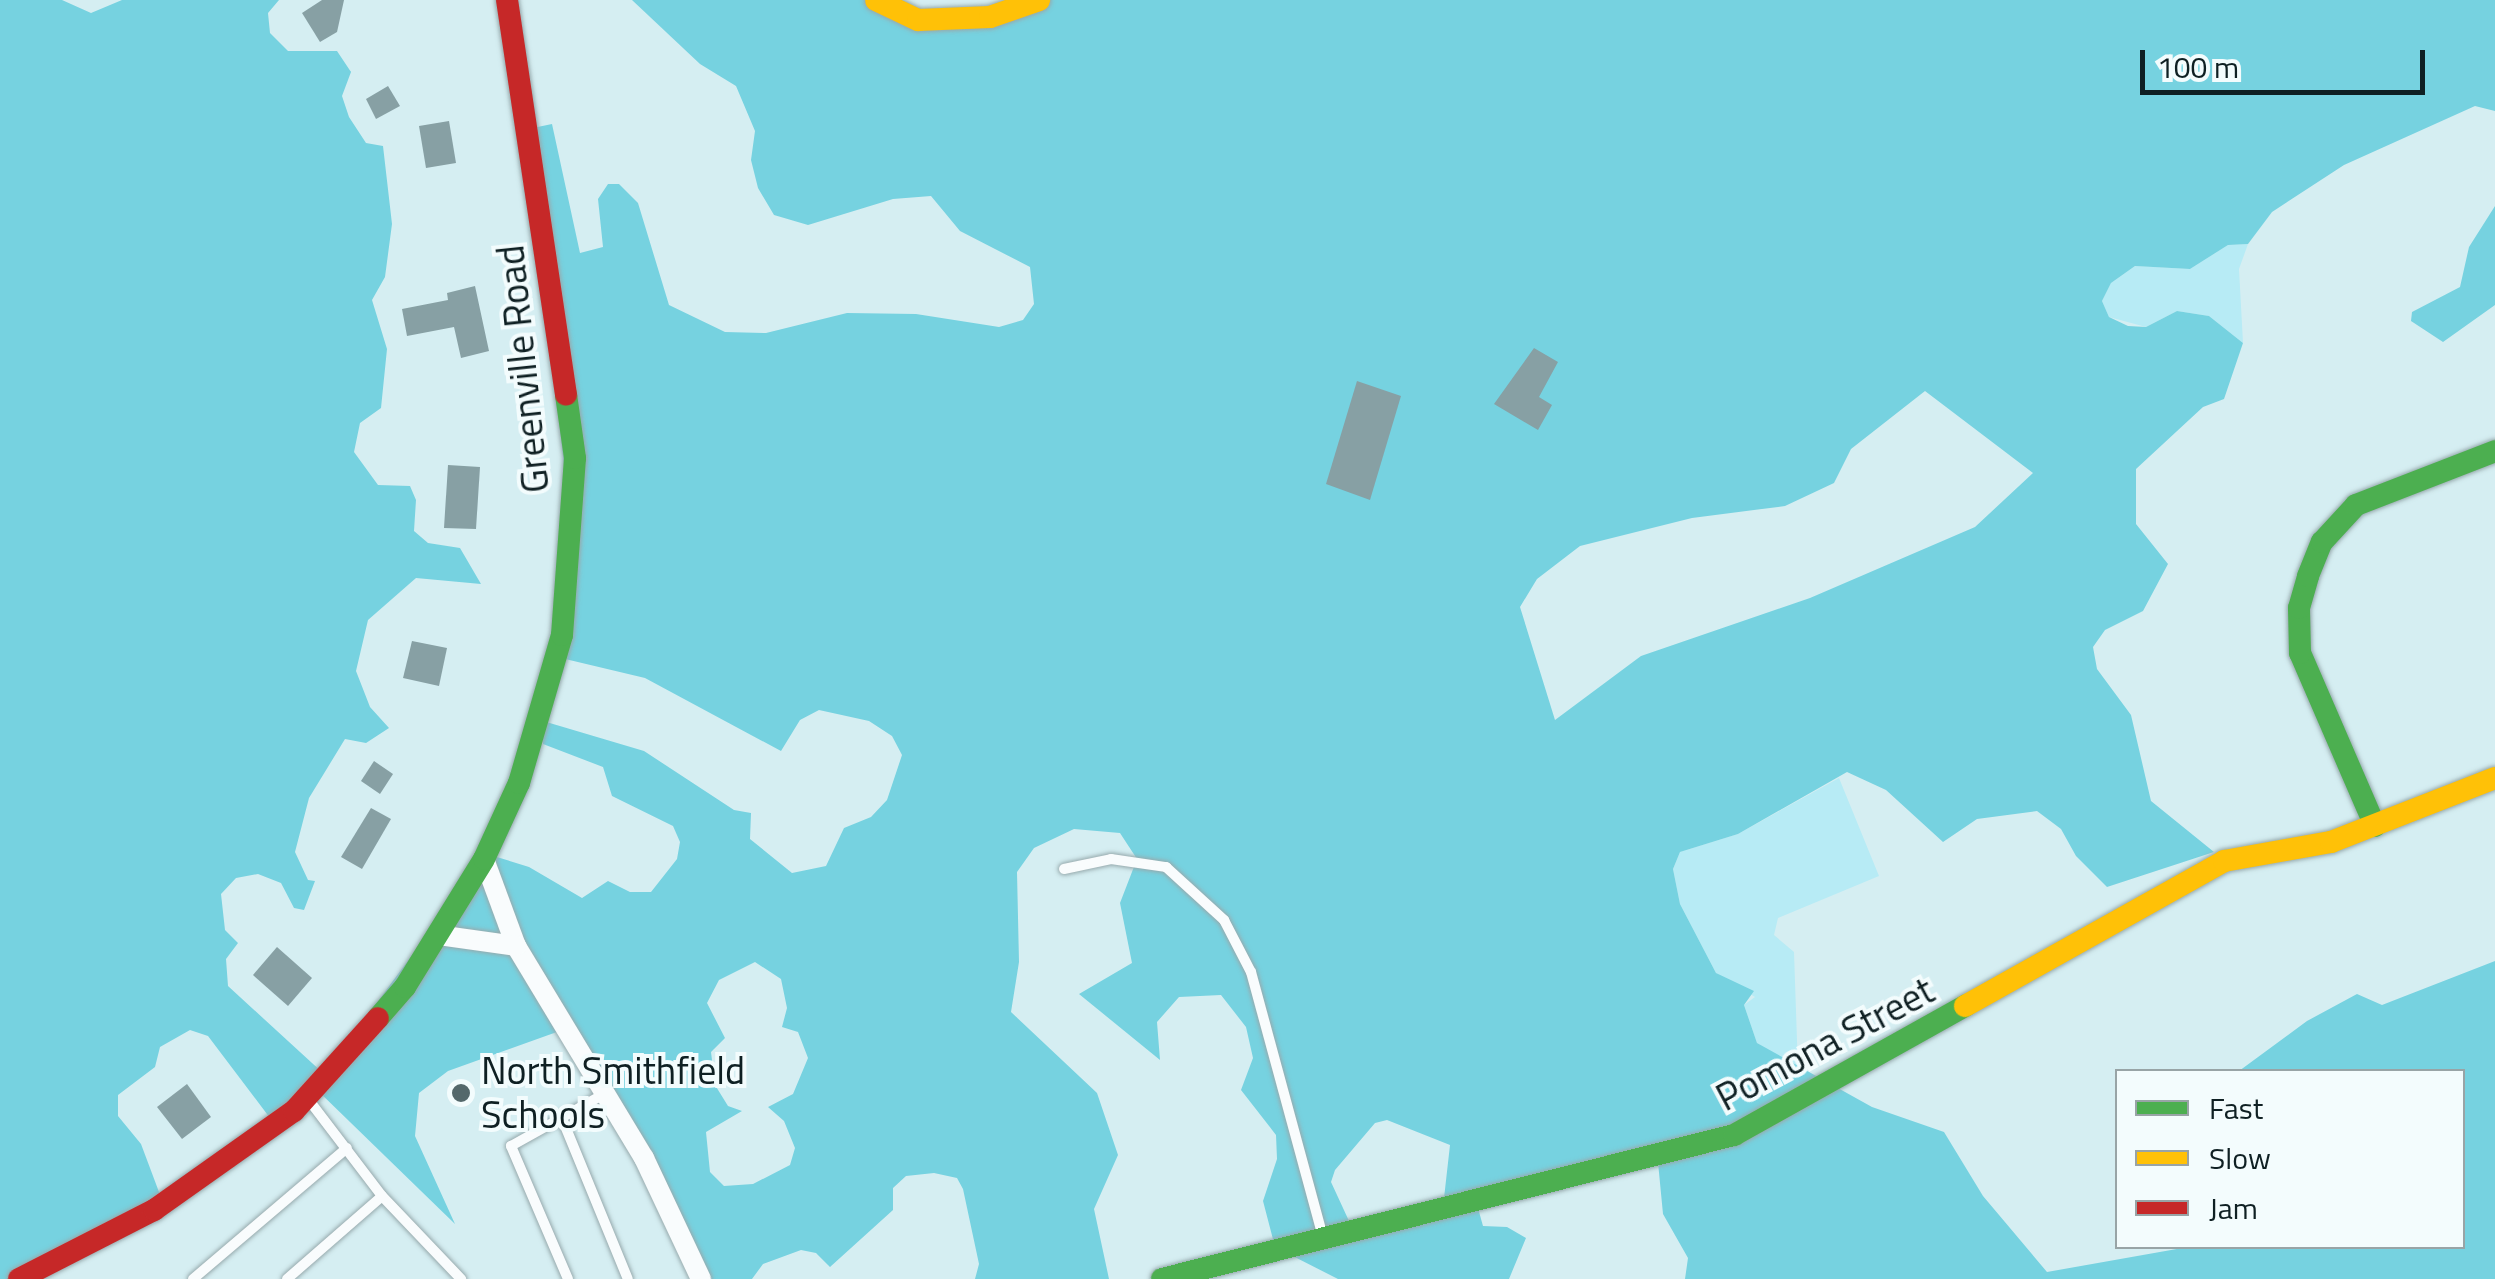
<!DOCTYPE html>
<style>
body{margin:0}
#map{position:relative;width:2495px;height:1279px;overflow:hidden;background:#d5eef2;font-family:"Titillium Web",sans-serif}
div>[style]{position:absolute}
.green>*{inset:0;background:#b7ebf5}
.forest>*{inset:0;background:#76d2e0}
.building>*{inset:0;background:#87a0a4}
.roads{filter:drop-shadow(0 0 2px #97aaad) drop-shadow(0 0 2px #97aaad)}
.lane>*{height:10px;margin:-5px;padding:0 5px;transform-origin:5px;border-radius:5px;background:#f9fcfd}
.street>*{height:20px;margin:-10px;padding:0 10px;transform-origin:10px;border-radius:10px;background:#f9fcfd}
.fast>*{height:22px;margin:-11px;padding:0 11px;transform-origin:11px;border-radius:11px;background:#4caf50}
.slow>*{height:22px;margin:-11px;padding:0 11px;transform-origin:11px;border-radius:11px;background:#ffc107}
.jam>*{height:22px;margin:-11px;padding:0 11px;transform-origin:11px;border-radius:11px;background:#c62828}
.dots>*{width:28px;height:28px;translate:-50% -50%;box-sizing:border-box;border:5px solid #f3fcfd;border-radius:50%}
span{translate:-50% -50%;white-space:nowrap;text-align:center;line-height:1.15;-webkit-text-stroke:8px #f3fcfd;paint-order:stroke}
.street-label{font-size:38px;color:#0f2023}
.poi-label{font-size:38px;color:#0f2023}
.left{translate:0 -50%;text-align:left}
.legend{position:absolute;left:2115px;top:1069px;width:350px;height:180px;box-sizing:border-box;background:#f3fcfd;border:2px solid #98a4a6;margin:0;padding:12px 18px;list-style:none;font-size:30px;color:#0f2023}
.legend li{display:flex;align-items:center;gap:20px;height:50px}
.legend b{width:50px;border:2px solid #98a4a6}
.scale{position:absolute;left:2140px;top:50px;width:285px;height:45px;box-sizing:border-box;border:5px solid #0f2023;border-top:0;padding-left:12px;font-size:30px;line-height:35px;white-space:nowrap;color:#0f2023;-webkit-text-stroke:8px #f3fcfd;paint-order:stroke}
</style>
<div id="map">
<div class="green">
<i style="clip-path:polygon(2248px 244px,2239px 269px,2243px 343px,2209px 316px,2177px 311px,2146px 327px,2109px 317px,2102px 301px,2111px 283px,2135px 266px,2190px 269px,2228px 245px)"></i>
<i style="clip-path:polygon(1839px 778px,1879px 876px,1778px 918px,1774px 935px,1794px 952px,1798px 1070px,1757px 1043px,1744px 1005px,1755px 997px,1716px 973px,1680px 904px,1673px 869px,1680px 852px,1738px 834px)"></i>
</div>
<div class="forest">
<i style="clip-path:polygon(evenodd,0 0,62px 0,91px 13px,122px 0,279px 0,268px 13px,270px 33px,288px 51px,337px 51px,351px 72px,342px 96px,349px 117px,366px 143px,383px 146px,392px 224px,385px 277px,372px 300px,387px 349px,381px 408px,360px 423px,354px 452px,378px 485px,410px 486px,416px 500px,414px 531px,428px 543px,460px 548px,481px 584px,416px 578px,368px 620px,356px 671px,370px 707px,389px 728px,366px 743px,345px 739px,309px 798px,295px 852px,308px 880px,315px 881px,304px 910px,294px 908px,281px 883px,258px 874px,236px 878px,221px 894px,225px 930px,238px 943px,226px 959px,228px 986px,324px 1074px,487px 854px,529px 867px,582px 898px,608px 881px,630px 892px,651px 892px,677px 859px,680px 842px,673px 826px,612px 796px,603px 767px,543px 744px,543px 721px,644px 751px,734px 810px,751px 813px,750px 839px,792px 873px,826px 866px,844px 828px,871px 817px,887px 800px,902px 755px,892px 736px,869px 721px,819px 710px,800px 720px,781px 751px,645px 678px,561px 658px,572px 541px,528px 129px,552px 124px,580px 253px,603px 247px,598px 199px,608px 184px,619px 184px,638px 203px,669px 305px,725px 332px,766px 333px,847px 313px,916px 314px,999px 327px,1023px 320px,1034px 304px,1030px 267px,960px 231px,931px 196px,893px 199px,808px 225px,774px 215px,758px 188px,751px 160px,755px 131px,736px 86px,700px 64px,632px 0,882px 0,919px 17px,1033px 0,2495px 0,2495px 111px,2475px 106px,2344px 165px,2272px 212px,2248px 244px,2228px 245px,2190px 269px,2135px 266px,2111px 283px,2102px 301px,2109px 317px,2128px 326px,2146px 327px,2177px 311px,2209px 316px,2243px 343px,2224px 399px,2203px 407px,2136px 469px,2136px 524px,2168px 564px,2143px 611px,2105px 630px,2093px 647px,2097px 669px,2131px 715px,2151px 801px,2214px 852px,2107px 887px,2076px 856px,2061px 829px,2037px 811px,1977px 819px,1943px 842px,1886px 790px,1847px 772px,1738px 834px,1680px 852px,1673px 869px,1680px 904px,1716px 973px,1754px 991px,1744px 1005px,1757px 1043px,1872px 1107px,1944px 1132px,1983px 1196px,2047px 1272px,2188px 1247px,2462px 1246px,2462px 1072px,2239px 1071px,2307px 1021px,2357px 994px,2382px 1005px,2495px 961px,2495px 1279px,1685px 1279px,1688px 1258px,1663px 1214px,1657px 1152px,1474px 1194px,1483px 1226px,1507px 1227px,1526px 1238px,1509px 1279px,1338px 1279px,1275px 1247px,1263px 1201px,1277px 1159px,1276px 1135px,1241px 1090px,1253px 1058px,1246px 1027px,1221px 995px,1179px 997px,1157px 1022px,1160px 1060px,1079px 994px,1132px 963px,1120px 903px,1137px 859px,1120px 833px,1074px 829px,1034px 848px,1017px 872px,1019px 962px,1011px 1012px,1097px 1093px,1118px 1155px,1094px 1209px,1109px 1279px,975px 1279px,979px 1264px,963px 1189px,957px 1178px,934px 1173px,906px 1176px,893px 1188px,893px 1210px,830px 1267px,816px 1253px,801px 1250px,763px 1264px,752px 1279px,702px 1279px,568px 1028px,448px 1071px,419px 1093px,415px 1136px,455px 1224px,315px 1088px,273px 1122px,208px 1036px,190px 1030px,160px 1047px,155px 1067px,118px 1095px,118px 1116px,141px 1144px,162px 1200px,13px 1279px,0 1279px,0 0,1925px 391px,2033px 473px,1975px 527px,1810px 598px,1641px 656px,1555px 720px,1520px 607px,1537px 579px,1580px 546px,1692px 518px,1785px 506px,1834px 483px,1851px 449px,1925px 391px,0 0,755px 962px,781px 979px,787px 1008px,782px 1027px,798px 1032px,808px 1058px,793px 1094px,768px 1107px,784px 1121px,795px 1148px,790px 1165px,753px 1184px,724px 1186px,710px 1172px,706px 1132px,742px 1111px,728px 1106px,715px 1085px,711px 1052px,725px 1038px,707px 1003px,719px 980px,755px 962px,0 0,1387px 1120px,1450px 1145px,1443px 1207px,1349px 1221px,1331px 1182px,1335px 1170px,1375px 1123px,1387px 1120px)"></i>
<i style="clip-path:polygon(2495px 206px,2495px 305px,2443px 342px,2411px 321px,2412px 312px,2460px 287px,2469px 247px)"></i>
</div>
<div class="building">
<i style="clip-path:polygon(344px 0,337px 32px,320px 42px,302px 13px,322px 0)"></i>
<i style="clip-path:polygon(388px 86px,400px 106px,376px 119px,366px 99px)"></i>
<i style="clip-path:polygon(449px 121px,456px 163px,426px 168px,419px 126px)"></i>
<i style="clip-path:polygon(475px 286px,489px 351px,461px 358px,454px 327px,407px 336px,402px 309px,448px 300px,447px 293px)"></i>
<i style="clip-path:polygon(1534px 348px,1558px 362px,1539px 397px,1552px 405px,1538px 430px,1494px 404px)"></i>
<i style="clip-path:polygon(1357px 381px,1401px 396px,1370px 500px,1326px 484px)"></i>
<i style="clip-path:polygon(448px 465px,480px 467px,476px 529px,444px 528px)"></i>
<i style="clip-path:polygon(412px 641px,447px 648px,439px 686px,403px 678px)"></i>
<i style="clip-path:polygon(374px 761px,393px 774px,380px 794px,361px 781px)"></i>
<i style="clip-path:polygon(371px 808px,391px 819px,362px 869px,341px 857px)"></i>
<i style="clip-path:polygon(277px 947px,312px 978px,288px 1006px,253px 975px)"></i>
<i style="clip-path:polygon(187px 1084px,211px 1117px,182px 1139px,157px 1107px)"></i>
</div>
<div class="roads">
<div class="lane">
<i style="left:1064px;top:869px;width:48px;rotate:-12deg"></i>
<i style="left:1111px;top:859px;width:56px;rotate:8.3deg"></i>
<i style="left:1166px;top:867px;width:79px;rotate:42.4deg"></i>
<i style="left:1224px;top:920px;width:59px;rotate:62.6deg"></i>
<i style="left:1251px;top:972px;width:271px;rotate:74.8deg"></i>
<i style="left:561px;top:1116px;width:176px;rotate:67.7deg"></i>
<i style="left:382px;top:1196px;width:115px;rotate:46.4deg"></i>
<i style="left:193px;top:1279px;width:202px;rotate:-40.4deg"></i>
<i style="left:287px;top:1279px;width:126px;rotate:-41.1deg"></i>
<i style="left:382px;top:1196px;width:122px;rotate:-127.3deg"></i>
<i style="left:568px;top:1279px;width:145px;rotate:-113.2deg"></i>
<i style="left:511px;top:1146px;width:109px;rotate:-29.2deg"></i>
</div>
<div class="street">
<i style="left:484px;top:859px;width:93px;rotate:69.8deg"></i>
<i style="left:516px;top:946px;width:248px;rotate:58.9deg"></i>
<i style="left:644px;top:1158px;width:134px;rotate:64.8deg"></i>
<i style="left:438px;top:935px;width:79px;rotate:8deg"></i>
</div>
<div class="fast">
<i style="left:2375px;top:826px;width:189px;rotate:-113.4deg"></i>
<i style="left:2300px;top:653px;width:45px;rotate:-91.3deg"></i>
<i style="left:2299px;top:608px;width:33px;rotate:-74deg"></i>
<i style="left:2308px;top:576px;width:37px;rotate:-68deg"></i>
<i style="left:2322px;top:542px;width:50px;rotate:-47.4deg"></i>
<i style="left:2356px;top:505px;width:149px;rotate:-21.2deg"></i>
<i style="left:378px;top:1018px;width:41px;rotate:-48.9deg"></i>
<i style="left:405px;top:987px;width:150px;rotate:-58.3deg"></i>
<i style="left:484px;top:859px;width:84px;rotate:-65.3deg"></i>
<i style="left:519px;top:783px;width:154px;rotate:-73.8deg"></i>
<i style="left:562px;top:635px;width:177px;rotate:-85.8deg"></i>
<i style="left:575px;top:458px;width:64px;rotate:-98.1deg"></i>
<i style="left:1162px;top:1279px;width:590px;rotate:-14.13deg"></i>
<i style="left:1734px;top:1135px;width:265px;rotate:-29.2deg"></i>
</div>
<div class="slow">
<i style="left:876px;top:0;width:47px;rotate:25.5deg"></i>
<i style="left:918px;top:20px;width:72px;rotate:-2.4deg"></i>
<i style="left:990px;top:17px;width:52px;rotate:-19.1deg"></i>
<i style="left:1965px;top:1006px;width:297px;rotate:-29.2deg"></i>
<i style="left:2224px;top:861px;width:109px;rotate:-10.1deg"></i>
<i style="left:2331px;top:842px;width:176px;rotate:-21.3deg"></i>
</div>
<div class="jam">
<i style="left:507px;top:0;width:399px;rotate:81.5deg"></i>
<i style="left:19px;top:1279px;width:152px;rotate:-27.1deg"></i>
<i style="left:154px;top:1210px;width:171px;rotate:-35.3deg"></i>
<i style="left:294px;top:1111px;width:125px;rotate:-47.9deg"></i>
</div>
</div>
<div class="dots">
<i style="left:461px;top:1093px;background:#54686b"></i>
</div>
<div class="street-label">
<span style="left:523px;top:369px;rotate:-96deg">Greenville Road</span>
<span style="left:1825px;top:1044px;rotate:-28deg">Pomona Street</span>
</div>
<div class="poi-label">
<span class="left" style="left:481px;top:1093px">North Smithfield<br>Schools</span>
</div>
<ul class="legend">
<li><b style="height:12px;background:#4caf50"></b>Fast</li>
<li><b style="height:12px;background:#ffc107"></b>Slow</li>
<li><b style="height:12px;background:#c62828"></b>Jam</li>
</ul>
<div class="scale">100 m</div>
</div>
